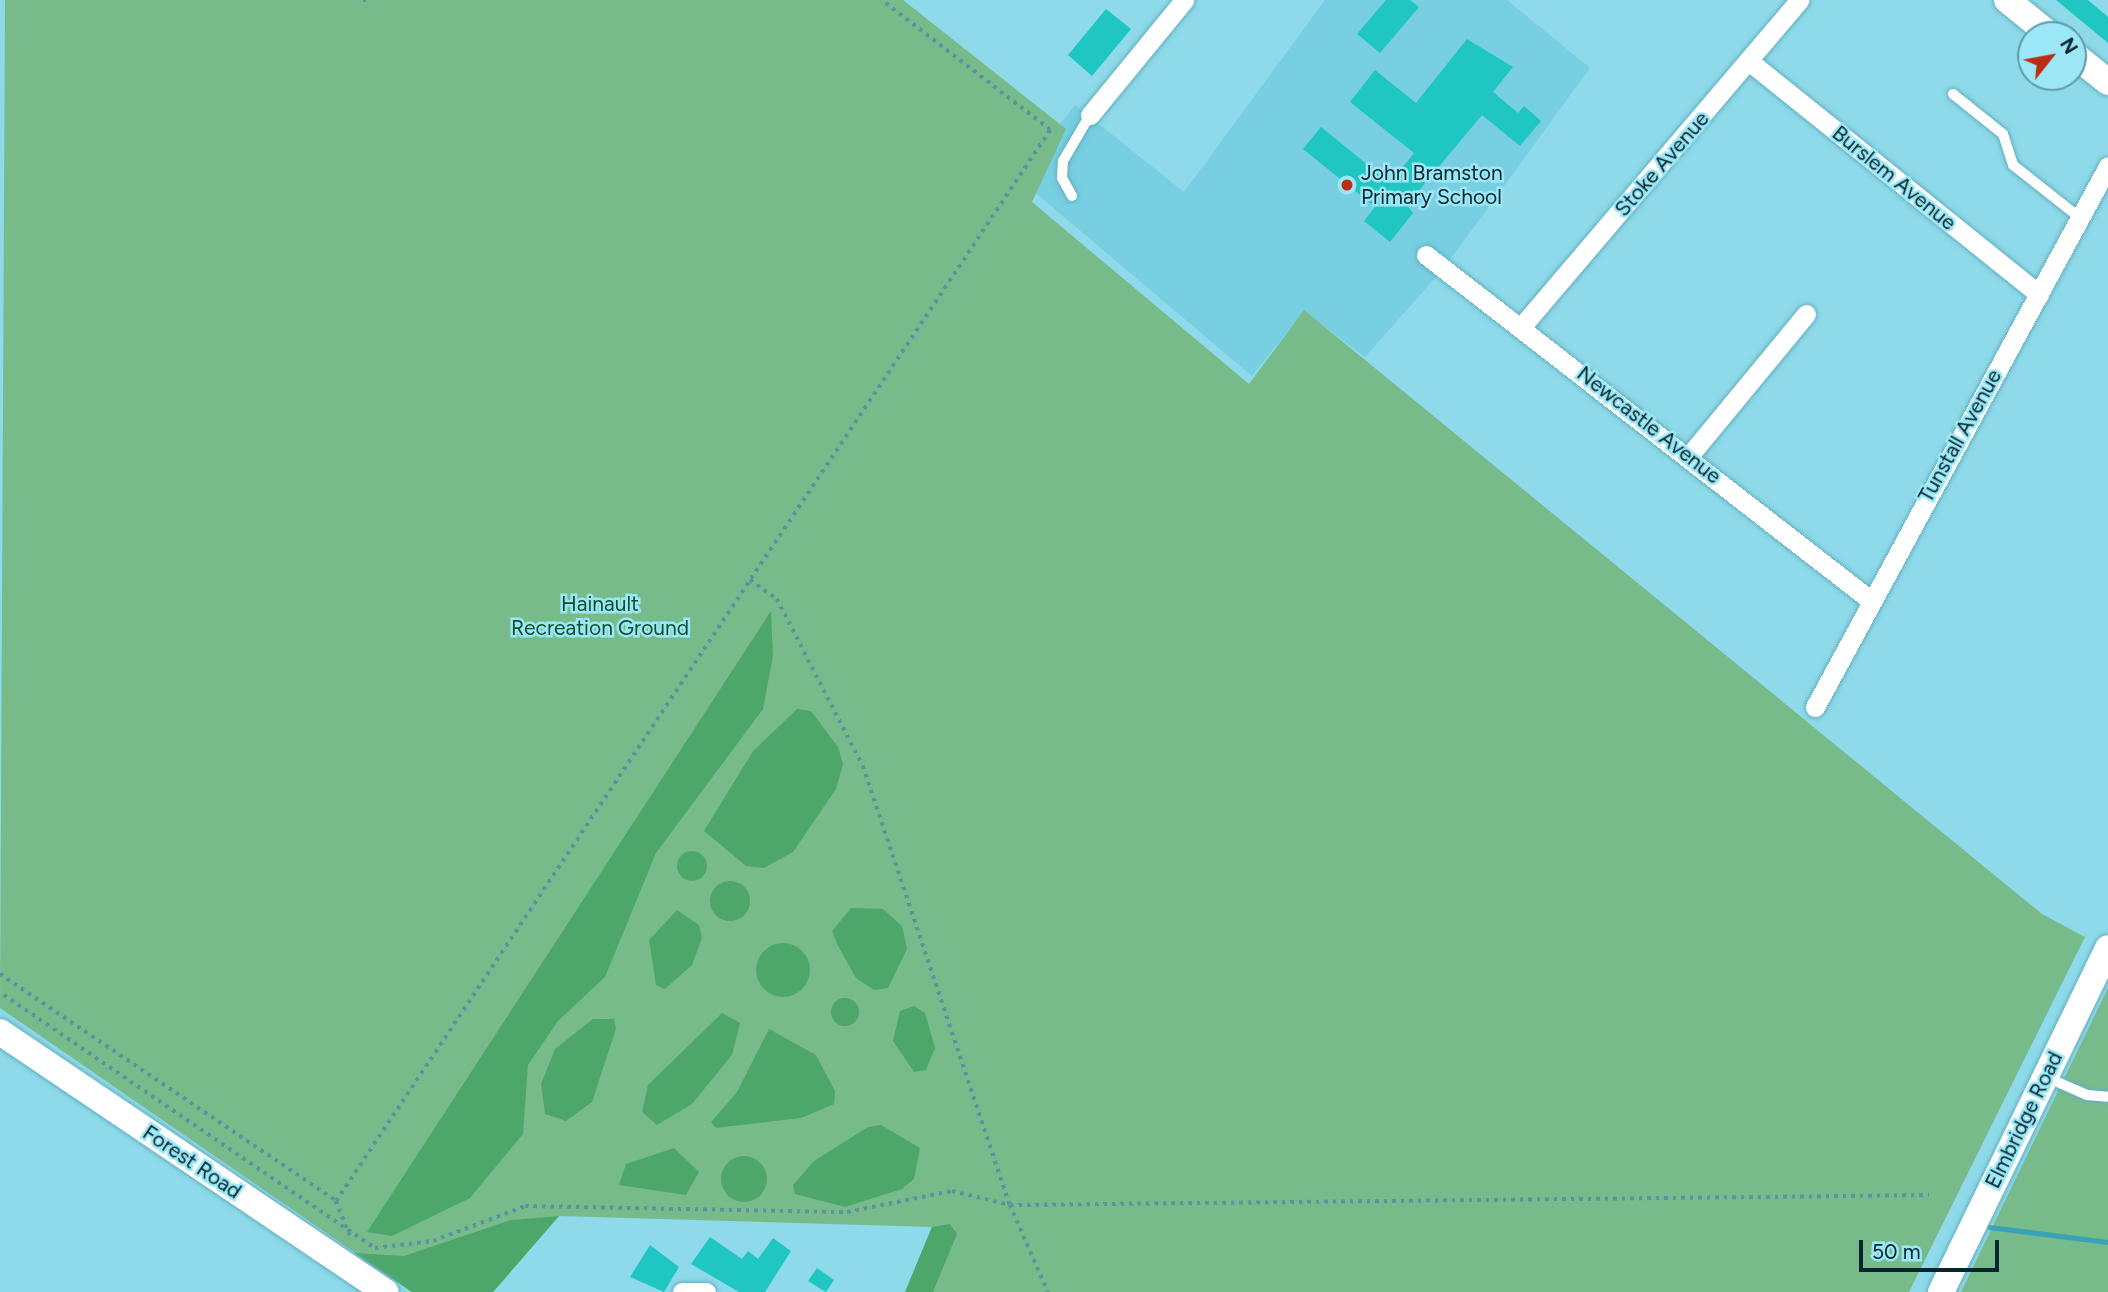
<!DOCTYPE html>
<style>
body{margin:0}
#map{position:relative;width:2108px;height:1292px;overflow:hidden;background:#8edaea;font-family:Figtree,sans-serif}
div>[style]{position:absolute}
.built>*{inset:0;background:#77cfe1}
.green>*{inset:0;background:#78bb8b}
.forest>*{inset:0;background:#4da76b}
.round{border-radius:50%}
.stream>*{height:5px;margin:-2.5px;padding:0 2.5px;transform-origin:2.5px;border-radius:2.5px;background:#38a2b6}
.building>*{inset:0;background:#20c6c2}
.path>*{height:3.5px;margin-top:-1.75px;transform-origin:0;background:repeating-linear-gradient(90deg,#5994a1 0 3.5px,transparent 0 8.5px)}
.roads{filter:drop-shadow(0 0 2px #65b0c0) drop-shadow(0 0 2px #65b0c0)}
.lane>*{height:10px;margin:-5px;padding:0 5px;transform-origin:5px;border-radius:5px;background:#fff}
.street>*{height:19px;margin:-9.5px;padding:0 9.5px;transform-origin:9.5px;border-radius:9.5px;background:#fff}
.secondary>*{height:26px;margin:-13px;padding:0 13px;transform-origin:13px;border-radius:13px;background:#fff}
.dots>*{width:19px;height:19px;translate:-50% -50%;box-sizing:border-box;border:4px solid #9be7f7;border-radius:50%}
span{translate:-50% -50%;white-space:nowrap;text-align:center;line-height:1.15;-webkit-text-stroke:5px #9be7f7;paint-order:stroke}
.street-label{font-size:21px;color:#05262d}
.poi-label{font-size:21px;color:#05262d}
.left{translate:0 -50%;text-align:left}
.park-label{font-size:21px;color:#0b5029}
.north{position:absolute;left:2017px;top:21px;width:70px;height:70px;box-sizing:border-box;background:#9be7f7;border:2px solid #5f9aa6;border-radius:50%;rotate:59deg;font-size:19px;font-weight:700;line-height:28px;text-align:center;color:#05262d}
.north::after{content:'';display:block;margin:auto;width:24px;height:32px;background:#b92d13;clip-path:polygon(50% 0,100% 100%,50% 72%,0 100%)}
.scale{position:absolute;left:1859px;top:1240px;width:140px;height:32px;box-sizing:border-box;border:4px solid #05262d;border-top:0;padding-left:9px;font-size:21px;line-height:24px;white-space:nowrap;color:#05262d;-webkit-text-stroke:5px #9be7f7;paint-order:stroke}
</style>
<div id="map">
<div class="built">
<i style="clip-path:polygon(1325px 0,1507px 0,1590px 68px,1444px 268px,1365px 357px,1304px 311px,1252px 376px,1018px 178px,1075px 105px,1184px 192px)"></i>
</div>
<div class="green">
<i style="clip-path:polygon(5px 0,903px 0,1066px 129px,1032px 202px,1249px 384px,1304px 310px,2042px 914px,2085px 937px,1909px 1292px,905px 1292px,932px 1227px,559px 1216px,493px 1292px,412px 1292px,0 1008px)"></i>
<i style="clip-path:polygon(2108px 988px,2108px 1292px,1961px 1292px,2045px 1118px)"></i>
</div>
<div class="forest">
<i style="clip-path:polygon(771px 611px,773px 656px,763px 709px,656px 853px,605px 977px,558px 1021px,528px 1065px,523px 1134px,470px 1198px,392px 1236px,367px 1232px)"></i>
<i style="clip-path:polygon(797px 709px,811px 711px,838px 747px,843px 764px,836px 789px,793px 852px,764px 868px,746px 866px,704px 831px,753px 751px)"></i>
<i class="round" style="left:677px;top:851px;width:30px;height:30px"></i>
<i class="round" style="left:710px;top:881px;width:40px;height:40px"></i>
<i style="clip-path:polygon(851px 908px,883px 909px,902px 926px,907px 949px,888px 988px,874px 990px,856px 978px,837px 944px,832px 931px)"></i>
<i style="clip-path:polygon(677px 910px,699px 925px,702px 938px,692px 965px,665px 989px,656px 985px,649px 940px)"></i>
<i class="round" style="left:756px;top:943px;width:54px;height:54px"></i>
<i class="round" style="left:831px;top:998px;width:28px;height:28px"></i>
<i style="clip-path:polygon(914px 1006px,925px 1013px,935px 1048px,926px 1070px,914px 1072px,893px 1041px,900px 1011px)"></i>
<i style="clip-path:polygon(722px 1013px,740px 1023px,732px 1055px,692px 1104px,657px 1125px,642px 1112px,648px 1085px)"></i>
<i style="clip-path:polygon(593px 1019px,614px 1019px,616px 1029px,592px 1102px,566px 1121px,545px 1114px,541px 1084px,555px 1049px)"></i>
<i style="clip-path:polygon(769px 1029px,816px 1055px,835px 1091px,834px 1104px,801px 1118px,716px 1128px,711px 1122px,737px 1092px)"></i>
<i style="clip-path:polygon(881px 1125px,920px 1148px,914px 1179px,902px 1189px,845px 1207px,795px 1194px,793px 1185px,814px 1161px,868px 1127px)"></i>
<i style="clip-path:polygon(674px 1148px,699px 1172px,686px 1195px,619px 1185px,626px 1164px)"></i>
<i class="round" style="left:721px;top:1156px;width:46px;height:46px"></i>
<i style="clip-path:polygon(559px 1216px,493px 1292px,412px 1292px,354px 1253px,404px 1256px,511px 1220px)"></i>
<i style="clip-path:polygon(950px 1224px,957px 1234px,933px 1292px,905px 1292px,932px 1227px)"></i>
</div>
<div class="stream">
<i style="left:1989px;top:1227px;width:120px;rotate:7.2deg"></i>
</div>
<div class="building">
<i style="clip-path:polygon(1386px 0,1410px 0,1419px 7px,1380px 53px,1357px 34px)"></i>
<i style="clip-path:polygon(2056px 0,2088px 0,2108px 17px,2108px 43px)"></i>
<i style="clip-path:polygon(1106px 9px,1131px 29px,1092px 76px,1068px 55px)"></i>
<i style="clip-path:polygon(1467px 39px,1513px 67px,1493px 92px,1518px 113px,1524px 106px,1541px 121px,1520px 146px,1482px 115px,1407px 205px,1413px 213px,1390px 242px,1364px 221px,1375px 207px,1303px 149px,1321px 127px,1390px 183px,1414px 153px,1350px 102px,1375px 70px,1416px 103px)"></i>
<i style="clip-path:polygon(710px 1237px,742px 1259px,748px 1251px,758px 1259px,773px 1238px,791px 1251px,765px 1292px,739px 1292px,691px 1264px)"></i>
<i style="clip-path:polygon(650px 1245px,679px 1267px,664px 1292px,630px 1277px)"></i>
<i style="clip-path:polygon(817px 1268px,834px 1280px,826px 1292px,808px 1281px)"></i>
</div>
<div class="path">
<i style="left:363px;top:0;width:8px"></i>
<i style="left:750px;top:580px;width:33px;rotate:35deg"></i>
<i style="left:777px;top:599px;width:188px;rotate:62.8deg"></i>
<i style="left:863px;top:766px;width:463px;rotate:71.5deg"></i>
<i style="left:1010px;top:1205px;width:919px;rotate:-0.62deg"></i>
<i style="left:0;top:974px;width:405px;rotate:34deg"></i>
<i style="left:336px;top:1201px;width:1287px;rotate:-56.31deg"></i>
<i style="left:1050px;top:130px;width:213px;rotate:-142.4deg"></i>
<i style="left:4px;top:995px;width:449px;rotate:34.3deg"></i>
<i style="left:375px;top:1248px;width:58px;rotate:-6.9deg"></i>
<i style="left:433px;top:1241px;width:98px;rotate:-20.8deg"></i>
<i style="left:525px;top:1206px;width:322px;rotate:1.1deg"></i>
<i style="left:847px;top:1212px;width:107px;rotate:-11.3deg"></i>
<i style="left:952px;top:1191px;width:60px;rotate:13.6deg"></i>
<i style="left:1010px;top:1205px;width:95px;rotate:66.4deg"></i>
<i style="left:336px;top:1201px;width:37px;rotate:68deg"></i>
</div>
<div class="roads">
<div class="lane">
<i style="left:1953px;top:94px;width:64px;rotate:38.7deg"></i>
<i style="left:2003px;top:134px;width:33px;rotate:72deg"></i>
<i style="left:2013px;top:165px;width:85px;rotate:38.3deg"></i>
<i style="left:1072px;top:196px;width:21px;rotate:-119deg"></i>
<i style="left:1062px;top:178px;width:17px;rotate:-87deg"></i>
<i style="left:1063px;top:161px;width:53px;rotate:-59.6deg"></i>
<i style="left:2046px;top:1077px;width:45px;rotate:23.7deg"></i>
<i style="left:2087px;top:1095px;width:21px;rotate:5deg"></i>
</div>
<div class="street">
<i style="left:1750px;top:62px;width:371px;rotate:38.8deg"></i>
<i style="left:1090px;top:115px;width:149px;rotate:-50.7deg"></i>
<i style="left:1426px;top:255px;width:561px;rotate:37.83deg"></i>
<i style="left:1522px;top:326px;width:428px;rotate:-49.6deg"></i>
<i style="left:1689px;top:456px;width:184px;rotate:-50.5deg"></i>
<i style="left:1815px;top:707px;width:615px;rotate:-61.56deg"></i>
<i style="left:682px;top:1292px;width:24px"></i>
</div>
<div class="secondary">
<i style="left:2007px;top:0;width:55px;rotate:39.1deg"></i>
<i style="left:2073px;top:54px;width:45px;rotate:38.7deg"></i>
<i style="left:0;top:1032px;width:465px;rotate:34deg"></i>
<i style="left:1941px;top:1292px;width:382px;rotate:-64.1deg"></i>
</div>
</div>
<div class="dots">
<i style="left:1347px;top:185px;background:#b92d13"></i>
</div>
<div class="street-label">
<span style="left:1662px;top:164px;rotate:-49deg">Stoke Avenue</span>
<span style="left:1894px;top:178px;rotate:39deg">Burslem Avenue</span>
<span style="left:1649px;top:425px;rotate:38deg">Newcastle Avenue</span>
<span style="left:1960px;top:436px;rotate:-61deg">Tunstall Avenue</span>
<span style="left:2024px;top:1120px;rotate:-64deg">Elmbridge Road</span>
<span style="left:192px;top:1162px;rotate:34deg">Forest Road</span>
</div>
<div class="poi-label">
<span class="left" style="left:1361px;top:185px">John Bramston<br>Primary School</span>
</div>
<div class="park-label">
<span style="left:600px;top:616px">Hainault<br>Recreation Ground</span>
</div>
<div class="north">N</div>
<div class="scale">50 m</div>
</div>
